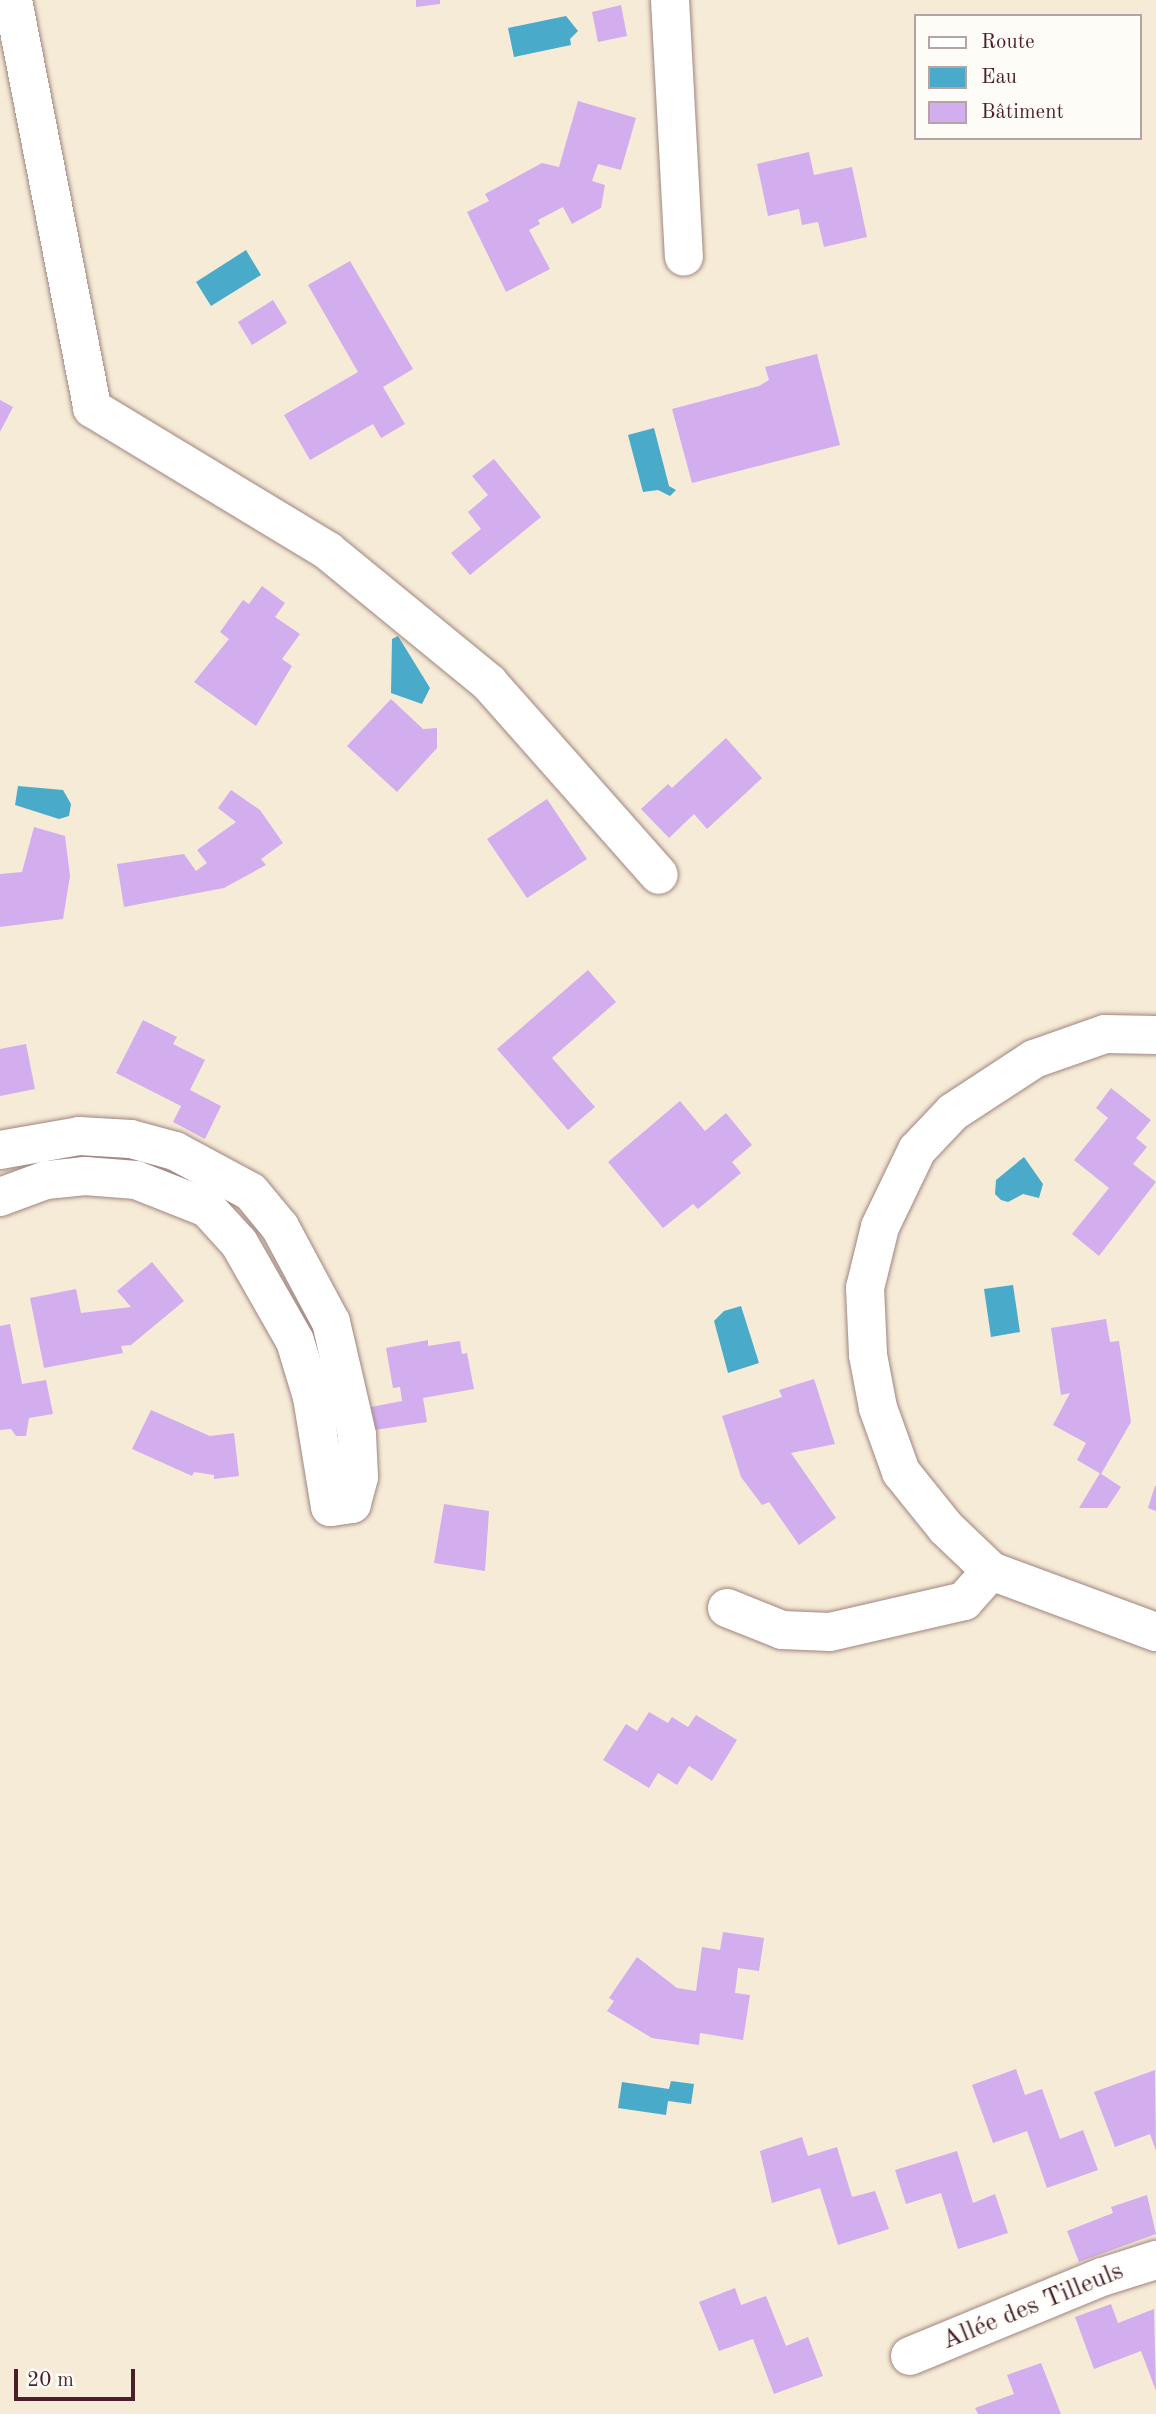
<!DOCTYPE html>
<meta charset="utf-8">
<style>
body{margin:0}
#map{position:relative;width:1156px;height:2414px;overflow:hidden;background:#f6ebd6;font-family:"Old Standard TT",serif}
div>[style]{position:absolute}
.water>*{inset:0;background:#49abc9}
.building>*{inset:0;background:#d2aeef}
.roads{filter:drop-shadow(0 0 2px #a08580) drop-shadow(0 0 2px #a08580)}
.minor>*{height:38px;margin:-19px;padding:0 19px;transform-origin:19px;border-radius:19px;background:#fff}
span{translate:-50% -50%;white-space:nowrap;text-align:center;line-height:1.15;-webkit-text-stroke:5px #fdfcf7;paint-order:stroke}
.street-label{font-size:26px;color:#4a1f2b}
.legend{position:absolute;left:914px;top:14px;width:228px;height:126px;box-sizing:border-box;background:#fdfcf7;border:2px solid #b5a4a5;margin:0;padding:9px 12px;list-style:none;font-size:21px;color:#4a1f2b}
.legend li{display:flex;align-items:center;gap:14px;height:35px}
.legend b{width:35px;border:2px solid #b5a4a5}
.scale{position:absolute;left:14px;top:2369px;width:121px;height:32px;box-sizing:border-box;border:4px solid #4a1f2b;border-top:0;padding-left:9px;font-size:21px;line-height:24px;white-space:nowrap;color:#4a1f2b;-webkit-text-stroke:5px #fdfcf7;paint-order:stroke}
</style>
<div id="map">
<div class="water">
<i style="clip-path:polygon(566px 16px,578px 31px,570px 39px,571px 45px,514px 57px,508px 28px)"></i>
<i style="clip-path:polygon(246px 250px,261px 275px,211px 306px,196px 282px)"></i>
<i style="clip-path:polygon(654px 428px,669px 486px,676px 490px,670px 496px,658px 490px,643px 492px,628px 435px)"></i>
<i style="clip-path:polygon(398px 636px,430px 688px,422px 704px,391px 693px,392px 639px)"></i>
<i style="clip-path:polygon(18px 786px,63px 790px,71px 804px,69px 816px,59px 819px,15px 805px)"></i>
<i style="clip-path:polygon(1024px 1157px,1043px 1184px,1039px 1198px,1023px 1194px,1008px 1202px,1001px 1200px,995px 1194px,996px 1180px)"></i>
<i style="clip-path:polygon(1013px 1285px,1020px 1332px,991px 1337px,984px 1289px)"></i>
<i style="clip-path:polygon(741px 1306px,759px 1363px,728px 1373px,714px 1321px,724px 1311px)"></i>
<i style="clip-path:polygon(671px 2081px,694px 2084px,691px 2104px,668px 2101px,666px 2115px,618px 2108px,622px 2082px,669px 2089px)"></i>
</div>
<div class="building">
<i style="clip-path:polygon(416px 0,440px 0,440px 4px,416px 7px)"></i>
<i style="clip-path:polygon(621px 5px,627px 36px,598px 42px,592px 12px)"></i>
<i style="clip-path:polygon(578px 101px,636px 118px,621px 170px,598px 164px,592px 181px,605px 185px,601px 208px,572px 224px,563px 207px,538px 220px,540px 224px,529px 230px,550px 269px,506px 292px,467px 212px,489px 201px,485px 194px,542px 163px,559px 167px)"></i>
<i style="clip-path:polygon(809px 152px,814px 175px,852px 167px,867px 237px,824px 247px,818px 222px,802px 225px,799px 209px,768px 216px,757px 164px)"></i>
<i style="clip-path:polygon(350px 261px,413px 369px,383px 387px,405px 424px,381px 438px,373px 424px,310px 460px,284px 415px,358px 372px,308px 285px)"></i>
<i style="clip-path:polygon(273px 300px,287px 323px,252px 345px,238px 322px)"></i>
<i style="clip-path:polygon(817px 354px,840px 445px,692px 483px,672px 409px,759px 386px,769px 380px,765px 367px)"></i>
<i style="clip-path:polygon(0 400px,13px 407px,0 432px)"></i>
<i style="clip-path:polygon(494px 459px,541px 517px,470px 575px,451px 553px,481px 529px,468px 512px,488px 495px,472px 476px)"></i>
<i style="clip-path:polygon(262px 586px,285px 603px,275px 617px,300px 634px,282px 659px,292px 666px,256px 726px,194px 682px,229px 639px,220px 632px,243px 600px,249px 604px)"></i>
<i style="clip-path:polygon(391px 699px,423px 729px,437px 728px,437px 748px,397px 792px,347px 746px)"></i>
<i style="clip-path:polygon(726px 738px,762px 778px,707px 829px,694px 814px,669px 838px,641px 809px,668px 784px,672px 788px)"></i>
<i style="clip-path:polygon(231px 790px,260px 810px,283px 843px,261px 859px,266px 865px,224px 888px,124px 907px,117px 864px,184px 854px,196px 871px,207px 863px,197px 850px,236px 822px,218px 808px)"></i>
<i style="clip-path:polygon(547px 799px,587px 859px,527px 898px,487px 839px)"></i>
<i style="clip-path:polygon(34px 827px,65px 836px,70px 876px,63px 919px,0 927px,0 874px,22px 872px)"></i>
<i style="clip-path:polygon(588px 970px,616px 1002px,552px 1058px,595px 1107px,568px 1130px,497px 1049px)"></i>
<i style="clip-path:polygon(143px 1020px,177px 1037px,173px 1044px,205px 1060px,190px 1090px,221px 1106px,205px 1139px,173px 1122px,181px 1106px,116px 1073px)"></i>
<i style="clip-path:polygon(26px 1044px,35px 1089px,0 1096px,0 1049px)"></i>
<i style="clip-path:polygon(1111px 1088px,1151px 1120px,1136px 1138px,1147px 1147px,1133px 1164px,1156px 1182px,1099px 1256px,1072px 1234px,1109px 1188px,1074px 1160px,1108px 1118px,1096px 1108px)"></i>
<i style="clip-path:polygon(680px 1101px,705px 1131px,726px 1113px,752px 1145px,732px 1162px,741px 1173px,698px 1209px,693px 1204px,663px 1228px,608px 1162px)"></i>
<i style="clip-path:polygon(152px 1262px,184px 1301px,131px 1345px,121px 1346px,123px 1353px,44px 1368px,30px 1298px,76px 1289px,81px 1313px,131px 1307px,117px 1291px)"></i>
<i style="clip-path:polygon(1106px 1319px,1110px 1342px,1119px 1341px,1131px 1422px,1101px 1474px,1077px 1460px,1086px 1443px,1053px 1425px,1070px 1393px,1061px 1395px,1051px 1328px)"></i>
<i style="clip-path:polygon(10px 1324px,22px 1384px,46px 1380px,53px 1414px,29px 1418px,26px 1436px,16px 1436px,11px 1429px,0 1430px,0 1326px)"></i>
<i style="clip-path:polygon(428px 1340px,428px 1346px,460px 1341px,462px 1354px,467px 1353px,474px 1389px,423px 1398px,427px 1422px,375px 1430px,371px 1407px,402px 1401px,400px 1387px,393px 1388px,386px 1348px)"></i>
<i style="clip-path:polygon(814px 1379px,835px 1444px,791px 1453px,836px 1518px,799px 1545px,769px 1502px,762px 1505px,741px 1477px,722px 1416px,782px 1397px,779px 1390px)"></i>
<i style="clip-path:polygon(151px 1410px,210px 1436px,234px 1433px,239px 1476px,214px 1479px,214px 1475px,194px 1472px,192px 1476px,132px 1449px)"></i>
<i style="clip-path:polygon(1100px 1473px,1121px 1487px,1107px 1508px,1079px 1508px)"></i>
<i style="clip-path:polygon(1155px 1486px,1156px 1486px,1156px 1511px,1148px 1508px)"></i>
<i style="clip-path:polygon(444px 1504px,489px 1511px,485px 1571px,434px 1563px)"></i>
<i style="clip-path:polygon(649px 1712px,668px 1723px,672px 1717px,688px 1727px,696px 1715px,737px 1740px,712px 1781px,689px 1766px,677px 1785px,658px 1773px,649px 1788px,603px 1760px,626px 1724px,637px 1731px)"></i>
<i style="clip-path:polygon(723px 1932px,764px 1938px,759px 1971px,738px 1968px,735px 1993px,750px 1995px,743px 2040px,700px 2033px,699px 2045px,652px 2038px,607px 2011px,614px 2001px,609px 1998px,637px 1957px,677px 1988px,696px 1991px,702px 1947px,720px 1950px)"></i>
<i style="clip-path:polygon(1016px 2069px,1025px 2095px,1042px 2089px,1060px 2139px,1083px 2130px,1098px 2170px,1047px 2188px,1027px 2131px,993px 2143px,972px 2085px)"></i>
<i style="clip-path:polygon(1155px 2070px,1156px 2151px,1150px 2134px,1115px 2147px,1094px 2092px)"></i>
<i style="clip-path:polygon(802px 2137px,808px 2156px,837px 2147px,852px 2197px,875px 2191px,889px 2229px,838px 2245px,820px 2188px,772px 2203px,760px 2151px)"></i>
<i style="clip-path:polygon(957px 2151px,973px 2203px,995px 2194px,1008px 2233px,958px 2249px,941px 2193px,906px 2204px,895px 2170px)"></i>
<i style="clip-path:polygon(1147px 2195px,1156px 2234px,1079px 2262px,1067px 2231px,1113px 2213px,1111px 2207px)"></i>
<i style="clip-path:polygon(735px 2288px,741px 2305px,766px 2296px,786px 2346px,808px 2337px,823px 2376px,774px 2394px,753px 2339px,719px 2351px,699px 2302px)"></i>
<i style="clip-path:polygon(1111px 2304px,1118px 2323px,1154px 2309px,1156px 2391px,1141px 2351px,1094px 2369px,1075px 2317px)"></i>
<i style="clip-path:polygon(1041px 2363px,1061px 2414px,978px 2414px,975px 2408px,1014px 2394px,1007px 2375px)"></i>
</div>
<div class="roads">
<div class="minor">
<i style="left:13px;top:0;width:416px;rotate:79deg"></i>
<i style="left:92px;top:408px;width:276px;rotate:31.2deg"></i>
<i style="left:328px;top:551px;width:208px;rotate:39.3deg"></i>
<i style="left:489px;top:683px;width:256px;rotate:48.5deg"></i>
<i style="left:670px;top:0;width:257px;rotate:86.9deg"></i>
<i style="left:1156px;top:1035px;width:51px;rotate:-178.9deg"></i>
<i style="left:1105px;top:1034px;width:75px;rotate:160.6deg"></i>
<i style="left:1034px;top:1059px;width:97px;rotate:146.8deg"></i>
<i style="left:953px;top:1112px;width:52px;rotate:133.5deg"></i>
<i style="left:917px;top:1150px;width:85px;rotate:115.7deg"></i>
<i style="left:880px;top:1227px;width:63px;rotate:103.8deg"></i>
<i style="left:865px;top:1288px;width:67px;rotate:87.4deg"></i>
<i style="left:868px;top:1355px;width:54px;rotate:79.3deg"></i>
<i style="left:878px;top:1408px;width:68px;rotate:70.2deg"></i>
<i style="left:901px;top:1472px;width:72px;rotate:51.2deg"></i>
<i style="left:946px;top:1528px;width:62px;rotate:43.7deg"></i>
<i style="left:991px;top:1571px;width:176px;rotate:20.3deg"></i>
<i style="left:0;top:1150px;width:80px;rotate:-10deg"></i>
<i style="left:79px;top:1136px;width:52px;rotate:3.3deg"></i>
<i style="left:131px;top:1139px;width:46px;rotate:15.3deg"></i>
<i style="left:175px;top:1151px;width:86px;rotate:28.3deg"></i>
<i style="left:251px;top:1192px;width:45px;rotate:50.4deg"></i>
<i style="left:280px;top:1227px;width:108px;rotate:61.8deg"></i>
<i style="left:331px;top:1322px;width:116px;rotate:77deg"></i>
<i style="left:357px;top:1435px;width:42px;rotate:87.3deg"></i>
<i style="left:359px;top:1477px;width:28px;rotate:105deg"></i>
<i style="left:352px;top:1504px;width:22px;rotate:172deg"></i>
<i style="left:330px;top:1507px;width:111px;rotate:-99.3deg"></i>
<i style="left:312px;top:1397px;width:59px;rotate:-106.9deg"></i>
<i style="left:295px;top:1341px;width:113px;rotate:-119.7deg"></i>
<i style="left:239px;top:1243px;width:47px;rotate:-132.4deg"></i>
<i style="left:207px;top:1208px;width:76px;rotate:-158.5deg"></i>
<i style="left:136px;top:1180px;width:51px;rotate:-175.5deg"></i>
<i style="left:85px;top:1176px;width:39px;rotate:174deg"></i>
<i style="left:46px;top:1180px;width:49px;rotate:159.7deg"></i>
<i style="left:727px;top:1608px;width:59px;rotate:21.8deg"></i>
<i style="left:782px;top:1630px;width:48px;rotate:2.4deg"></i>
<i style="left:830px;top:1632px;width:138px;rotate:-13deg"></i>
<i style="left:964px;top:1601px;width:40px;rotate:-48deg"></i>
<i style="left:910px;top:2356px;width:208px;rotate:-22.4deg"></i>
<i style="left:1102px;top:2277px;width:57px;rotate:-17.5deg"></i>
</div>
</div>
<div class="street-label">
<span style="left:1033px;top:2307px;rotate:-22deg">Allée des Tilleuls</span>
</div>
<ul class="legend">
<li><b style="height:9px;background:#fff"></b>Route</li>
<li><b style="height:19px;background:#49abc9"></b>Eau</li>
<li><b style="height:19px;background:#d2aeef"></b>Bâtiment</li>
</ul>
<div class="scale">20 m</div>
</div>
